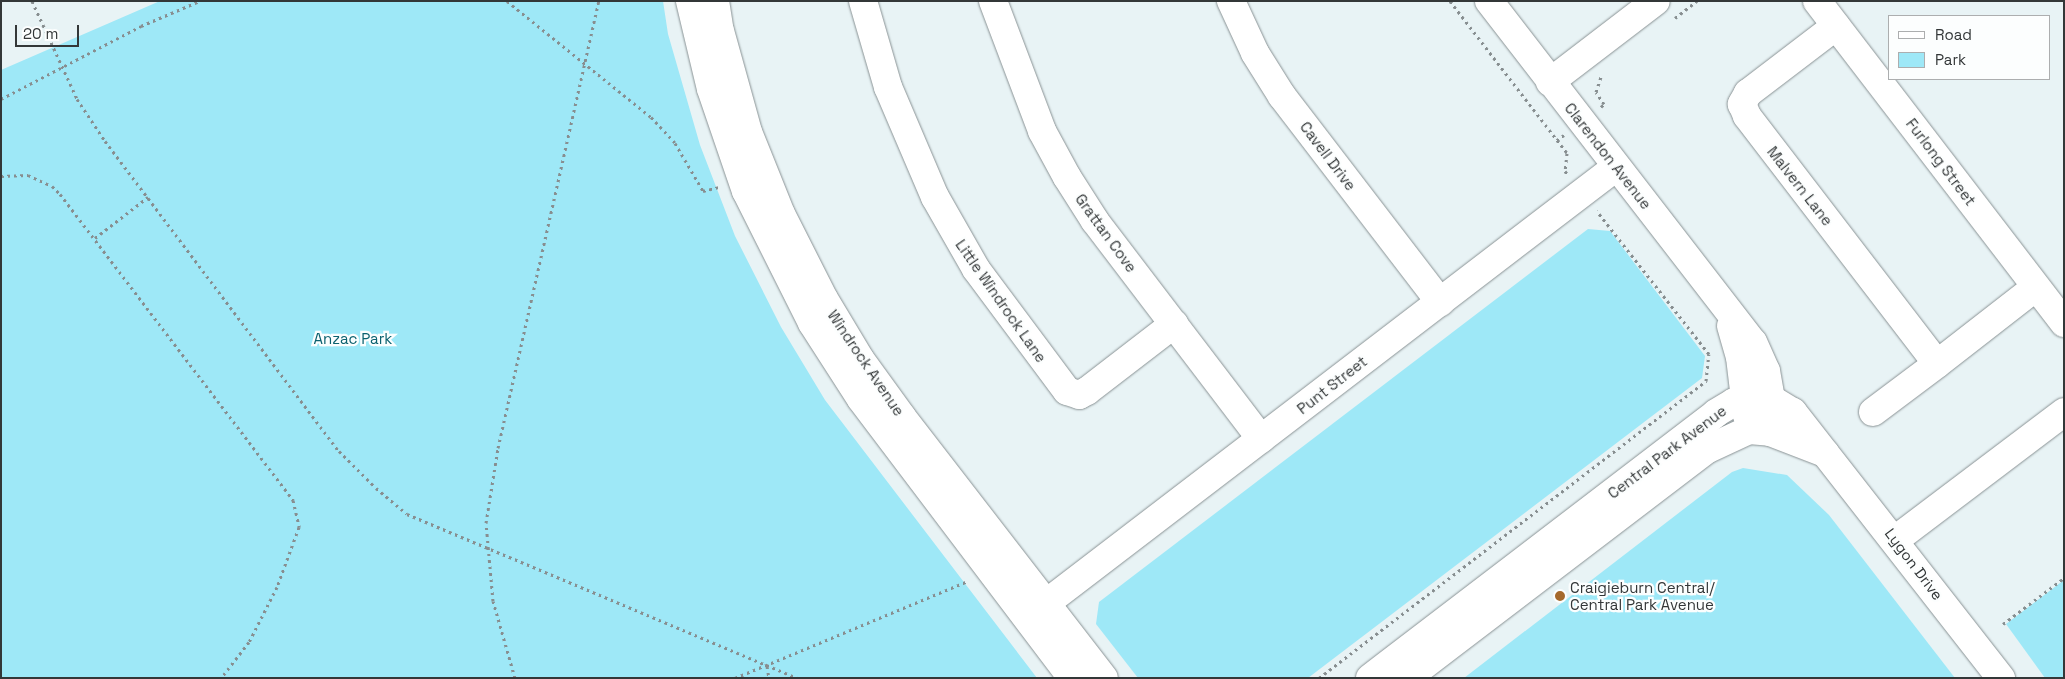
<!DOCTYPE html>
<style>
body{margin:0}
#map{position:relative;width:2065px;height:679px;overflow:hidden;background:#e8f3f5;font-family:"Space Grotesk",sans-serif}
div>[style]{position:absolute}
.green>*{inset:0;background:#9ee8f7}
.path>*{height:3px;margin-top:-1.5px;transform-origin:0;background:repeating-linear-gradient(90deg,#878e90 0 2.5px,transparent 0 6.5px)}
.roads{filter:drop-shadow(0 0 1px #899294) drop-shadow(0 0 1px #899294)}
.minor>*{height:28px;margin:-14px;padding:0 14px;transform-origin:14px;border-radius:14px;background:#fff}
.dots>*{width:14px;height:14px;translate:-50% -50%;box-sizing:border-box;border:2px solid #fcfefe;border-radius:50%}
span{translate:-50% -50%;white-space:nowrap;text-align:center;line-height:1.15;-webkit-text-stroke:4.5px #fcfefe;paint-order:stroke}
.street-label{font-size:15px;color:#333738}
.park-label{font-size:15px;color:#0b616f}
.poi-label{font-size:15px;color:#333738}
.left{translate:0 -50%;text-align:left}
.frame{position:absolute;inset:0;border:2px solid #333738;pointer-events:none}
.legend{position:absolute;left:1888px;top:15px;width:162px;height:65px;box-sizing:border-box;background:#fcfefe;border:1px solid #acaeaf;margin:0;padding:6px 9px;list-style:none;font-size:15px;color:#333738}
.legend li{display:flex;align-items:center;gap:10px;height:25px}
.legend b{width:25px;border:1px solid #acaeaf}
.scale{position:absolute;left:15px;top:25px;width:64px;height:22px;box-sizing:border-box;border:2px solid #333738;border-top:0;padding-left:6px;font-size:15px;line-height:18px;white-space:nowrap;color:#333738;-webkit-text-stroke:4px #fcfefe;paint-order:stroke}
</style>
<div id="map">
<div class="green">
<i style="clip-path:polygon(160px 1px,663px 1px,668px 34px,700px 145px,735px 236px,781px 327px,825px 400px,1037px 678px,1px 678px,1px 70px)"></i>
<i style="clip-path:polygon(1588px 229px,1610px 231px,1705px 356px,1702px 378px,1308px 678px,1138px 678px,1096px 624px,1099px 602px)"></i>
<i style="clip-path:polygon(1743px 468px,1787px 475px,1829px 515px,1955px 678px,1464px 678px,1732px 472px)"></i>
<i style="clip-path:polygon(2064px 580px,2064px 678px,2045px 678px,2006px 624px)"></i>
</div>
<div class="path">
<i style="left:32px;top:1px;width:108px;rotate:65.3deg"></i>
<i style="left:77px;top:99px;width:50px;rotate:56.3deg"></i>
<i style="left:105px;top:141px;width:388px;rotate:53deg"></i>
<i style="left:339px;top:451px;width:52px;rotate:45deg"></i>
<i style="left:376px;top:488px;width:40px;rotate:40deg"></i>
<i style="left:407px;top:514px;width:423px;rotate:22.8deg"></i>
<i style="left:507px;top:1px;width:185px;rotate:38.9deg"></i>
<i style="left:651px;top:117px;width:35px;rotate:47deg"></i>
<i style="left:675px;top:143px;width:56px;rotate:59.7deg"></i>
<i style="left:703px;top:191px;width:16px;rotate:-14deg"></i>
<i style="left:1450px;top:1px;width:175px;rotate:52.4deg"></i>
<i style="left:1675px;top:18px;width:28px;rotate:-38deg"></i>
<i style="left:1px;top:99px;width:158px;rotate:-27.5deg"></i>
<i style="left:141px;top:26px;width:64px;rotate:-23deg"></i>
<i style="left:1601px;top:107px;width:4px;rotate:-45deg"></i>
<i style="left:1604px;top:104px;width:14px;rotate:-124deg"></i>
<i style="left:1596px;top:92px;width:19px;rotate:-72deg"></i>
<i style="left:1564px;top:135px;width:9px;rotate:144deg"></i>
<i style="left:1557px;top:140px;width:16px;rotate:52deg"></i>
<i style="left:1567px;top:153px;width:18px;rotate:96deg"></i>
<i style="left:1565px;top:171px;width:5px;rotate:53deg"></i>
<i style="left:1px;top:176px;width:27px;rotate:-2deg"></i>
<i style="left:28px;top:175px;width:26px;rotate:25deg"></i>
<i style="left:52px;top:186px;width:11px;rotate:45deg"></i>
<i style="left:60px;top:194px;width:385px;rotate:52.7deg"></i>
<i style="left:293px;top:500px;width:28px;rotate:77deg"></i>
<i style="left:299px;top:527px;width:64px;rotate:110.1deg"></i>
<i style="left:277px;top:587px;width:62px;rotate:117deg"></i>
<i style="left:249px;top:642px;width:46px;rotate:127.9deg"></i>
<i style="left:95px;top:238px;width:67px;rotate:-37.7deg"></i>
<i style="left:2003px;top:624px;width:76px;rotate:-37deg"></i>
<i style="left:767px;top:666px;width:12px;rotate:81deg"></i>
<i style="left:515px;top:678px;width:80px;rotate:-105.9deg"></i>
<i style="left:493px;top:601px;width:78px;rotate:-95.1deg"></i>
<i style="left:486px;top:523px;width:76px;rotate:-80.9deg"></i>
<i style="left:498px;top:448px;width:458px;rotate:-77.3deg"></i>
<i style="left:735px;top:678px;width:252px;rotate:-22.6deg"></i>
<i style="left:1319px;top:678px;width:488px;rotate:-37.5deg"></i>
<i style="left:1706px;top:381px;width:27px;rotate:-84deg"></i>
<i style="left:1709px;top:354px;width:182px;rotate:-128.1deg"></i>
</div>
<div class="roads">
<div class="minor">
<i style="left:690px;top:1px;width:90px;rotate:76.6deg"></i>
<i style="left:711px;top:89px;width:108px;rotate:71.1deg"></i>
<i style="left:746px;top:191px;width:148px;rotate:63.4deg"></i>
<i style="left:812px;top:323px;width:90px;rotate:57.2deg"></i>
<i style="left:861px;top:399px;width:350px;rotate:52.9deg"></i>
<i style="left:715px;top:1px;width:30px;rotate:81deg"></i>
<i style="left:720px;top:31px;width:105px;rotate:74.5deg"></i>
<i style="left:748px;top:132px;width:88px;rotate:68.1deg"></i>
<i style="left:781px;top:214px;width:95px;rotate:63.2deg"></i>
<i style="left:824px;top:299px;width:70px;rotate:59deg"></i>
<i style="left:860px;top:359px;width:72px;rotate:54.1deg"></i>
<i style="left:902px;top:417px;width:330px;rotate:52.3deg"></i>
<i style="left:863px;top:1px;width:90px;rotate:73.8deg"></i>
<i style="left:888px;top:87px;width:120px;rotate:66.9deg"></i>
<i style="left:935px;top:197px;width:83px;rotate:60.3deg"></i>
<i style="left:976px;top:269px;width:152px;rotate:53.3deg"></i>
<i style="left:1067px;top:391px;width:13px;rotate:18deg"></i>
<i style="left:1079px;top:395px;width:9px;rotate:-27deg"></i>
<i style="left:1087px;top:391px;width:110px;rotate:-37.6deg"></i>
<i style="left:993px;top:1px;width:139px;rotate:69.3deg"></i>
<i style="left:1042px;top:131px;width:52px;rotate:61.5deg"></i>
<i style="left:1067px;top:177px;width:52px;rotate:57.5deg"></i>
<i style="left:1095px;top:221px;width:274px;rotate:52.7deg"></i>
<i style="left:1231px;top:1px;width:57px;rotate:65.2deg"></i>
<i style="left:1255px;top:53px;width:51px;rotate:57.9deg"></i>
<i style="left:1282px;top:96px;width:260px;rotate:52.5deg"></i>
<i style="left:1489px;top:1px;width:431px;rotate:52.3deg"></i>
<i style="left:1753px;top:342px;width:32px;rotate:66deg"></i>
<i style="left:1766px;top:371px;width:28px;rotate:80deg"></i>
<i style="left:1771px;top:399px;width:33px;rotate:92deg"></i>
<i style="left:1817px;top:1px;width:406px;rotate:52.5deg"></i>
<i style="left:1836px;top:26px;width:111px;rotate:142.7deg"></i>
<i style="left:1748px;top:93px;width:13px;rotate:119deg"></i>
<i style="left:1742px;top:104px;width:13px;rotate:67deg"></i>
<i style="left:1747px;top:116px;width:312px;rotate:52.5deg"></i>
<i style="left:1937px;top:364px;width:125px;rotate:-37.9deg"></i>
<i style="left:1550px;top:82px;width:133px;rotate:-37.4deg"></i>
<i style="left:1731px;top:326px;width:32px;rotate:74deg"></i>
<i style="left:1740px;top:357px;width:59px;rotate:83.2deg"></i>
<i style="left:1873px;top:412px;width:80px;rotate:-36.9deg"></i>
<i style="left:1895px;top:540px;width:212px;rotate:-37.1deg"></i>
<i style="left:1032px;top:614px;width:735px;rotate:-37.43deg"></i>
<i style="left:1370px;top:678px;width:436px;rotate:-37.4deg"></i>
<i style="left:1716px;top:413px;width:21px;rotate:-31deg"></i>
<i style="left:1734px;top:402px;width:21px;rotate:-14deg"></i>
<i style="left:1754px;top:397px;width:17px;rotate:7deg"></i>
<i style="left:1771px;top:399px;width:26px;rotate:31deg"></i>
<i style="left:1793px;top:412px;width:338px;rotate:52deg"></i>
<i style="left:1407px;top:678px;width:378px;rotate:-37.3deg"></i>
<i style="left:1708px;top:449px;width:45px;rotate:-24.9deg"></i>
<i style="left:1749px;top:430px;width:21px;rotate:5deg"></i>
<i style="left:1770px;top:432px;width:59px;rotate:20.9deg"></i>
</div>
</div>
<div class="dots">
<i style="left:1560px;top:596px;background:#a5692c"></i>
</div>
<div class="street-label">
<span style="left:1328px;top:156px;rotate:53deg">Cavell Drive</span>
<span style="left:1608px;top:156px;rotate:52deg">Clarendon Avenue</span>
<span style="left:1941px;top:162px;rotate:53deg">Furlong Street</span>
<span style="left:1800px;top:186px;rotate:52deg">Malvern Lane</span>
<span style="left:1106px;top:233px;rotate:54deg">Grattan Cove</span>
<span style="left:1001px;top:301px;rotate:55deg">Little Windrock Lane</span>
<span style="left:866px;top:363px;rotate:56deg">Windrock Avenue</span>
<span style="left:1332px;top:385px;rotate:-38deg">Punt Street</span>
<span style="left:1667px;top:452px;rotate:-37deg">Central Park Avenue</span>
<span style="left:1914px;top:564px;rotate:53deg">Lygon Drive</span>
</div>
<div class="park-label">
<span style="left:353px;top:339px">Anzac Park</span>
</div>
<div class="poi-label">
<span class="left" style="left:1570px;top:596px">Craigieburn Central/<br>Central Park Avenue</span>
</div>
<div class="frame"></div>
<ul class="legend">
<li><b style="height:6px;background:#fff"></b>Road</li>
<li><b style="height:14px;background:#9ee8f7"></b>Park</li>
</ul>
<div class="scale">20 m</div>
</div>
